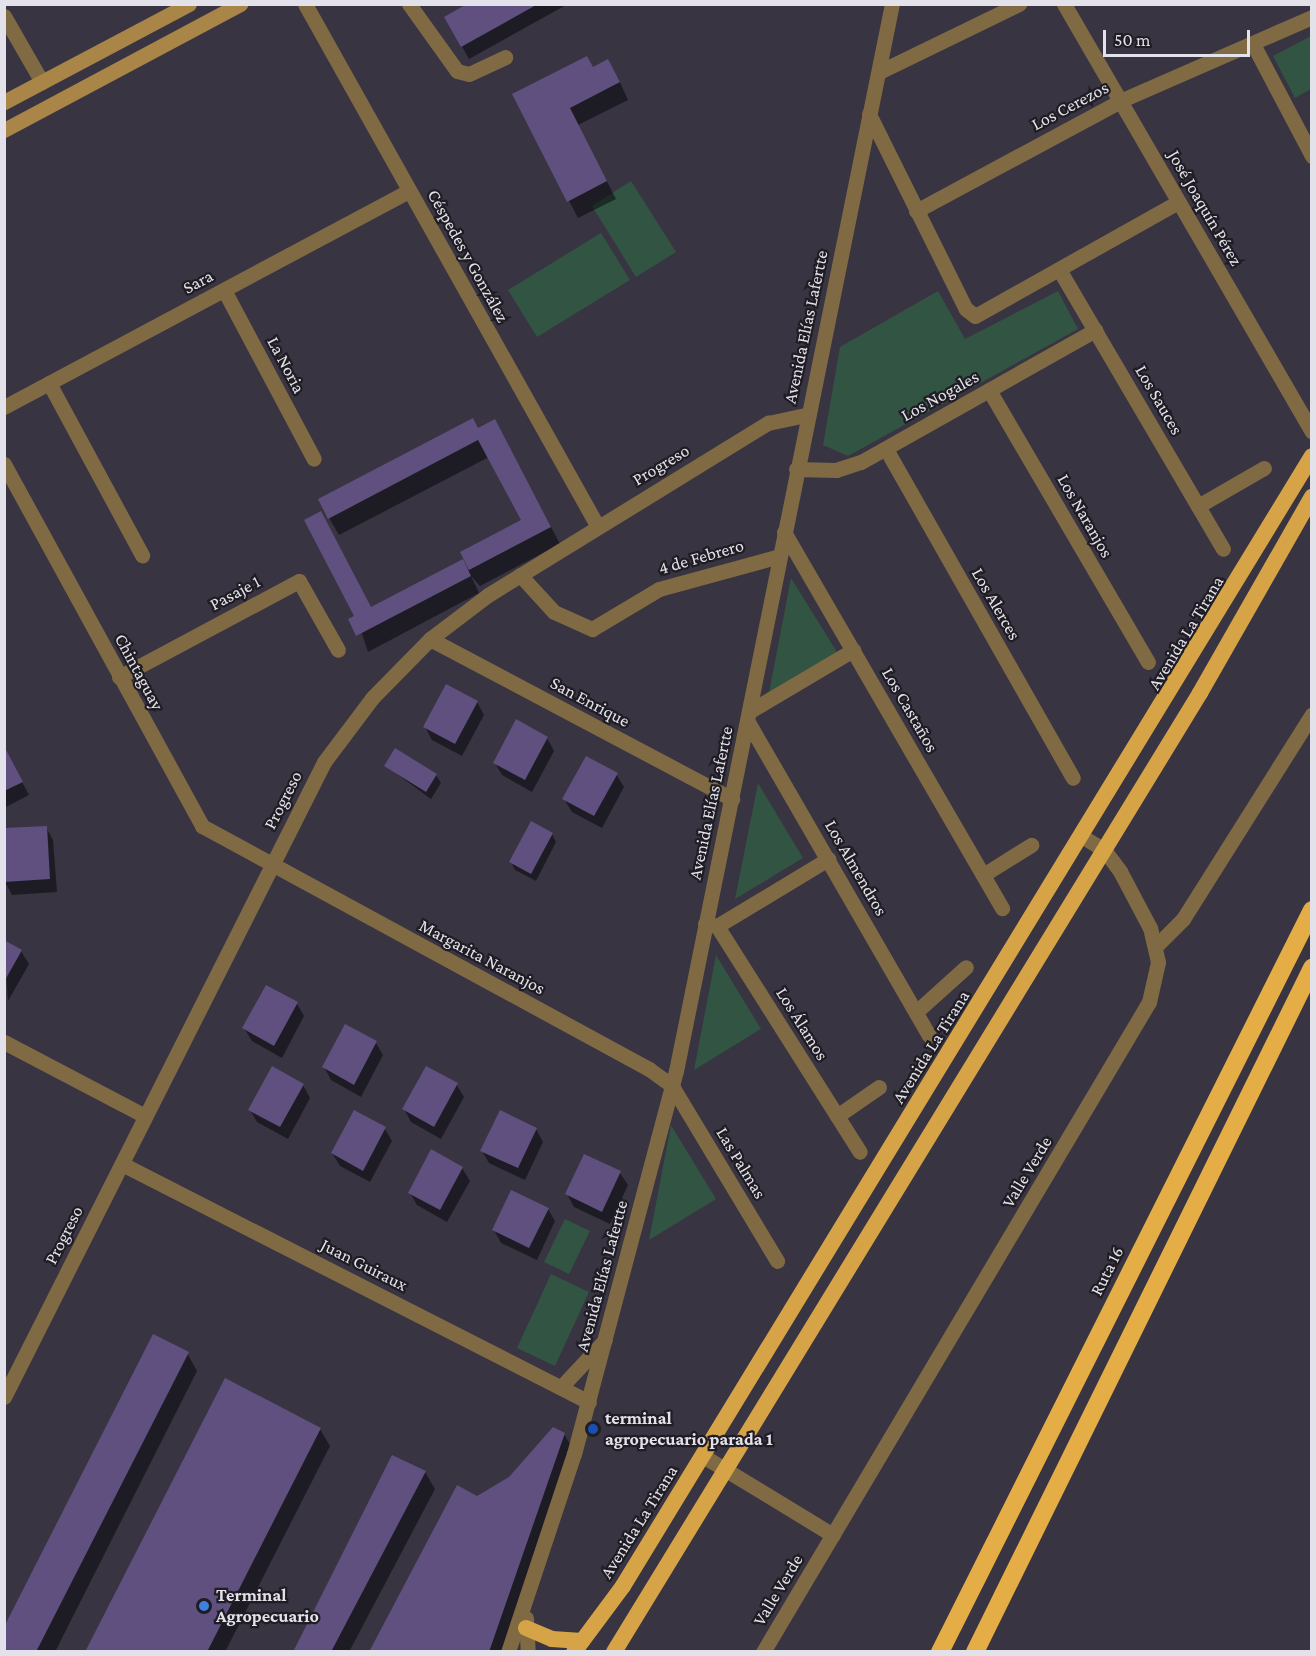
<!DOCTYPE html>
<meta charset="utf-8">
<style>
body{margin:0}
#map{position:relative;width:1316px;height:1656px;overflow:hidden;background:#383442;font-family:"Crimson Pro",serif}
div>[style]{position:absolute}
.green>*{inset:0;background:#325443}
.shadow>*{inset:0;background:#0007}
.building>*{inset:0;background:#5f507f}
.minor>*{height:15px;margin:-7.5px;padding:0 7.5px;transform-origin:7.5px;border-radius:7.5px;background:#806a44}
.tertiary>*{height:15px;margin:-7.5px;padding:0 7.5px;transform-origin:7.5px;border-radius:7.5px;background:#806a44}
.secondary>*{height:15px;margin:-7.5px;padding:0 7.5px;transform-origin:7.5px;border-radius:7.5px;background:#a98547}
.trunk>*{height:16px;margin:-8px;padding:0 8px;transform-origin:8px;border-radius:8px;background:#d6a446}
.motorway>*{height:18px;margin:-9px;padding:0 9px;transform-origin:9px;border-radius:9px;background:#e5ad45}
.dots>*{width:16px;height:16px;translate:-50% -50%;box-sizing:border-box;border:3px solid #1f1d23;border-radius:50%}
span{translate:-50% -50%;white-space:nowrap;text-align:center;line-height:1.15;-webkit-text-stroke:4.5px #1f1d23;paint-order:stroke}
.street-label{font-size:18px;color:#e3e1ea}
.poi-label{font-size:18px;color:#e3e1ea;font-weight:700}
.left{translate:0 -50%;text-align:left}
.frame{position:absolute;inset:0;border:6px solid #e3e1ea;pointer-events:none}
.scale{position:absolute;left:1103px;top:30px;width:147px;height:27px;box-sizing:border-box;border:3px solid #e3e1ea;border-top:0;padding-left:8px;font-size:18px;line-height:21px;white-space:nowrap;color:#e3e1ea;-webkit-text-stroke:4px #1f1d23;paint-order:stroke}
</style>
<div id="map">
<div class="green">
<i style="clip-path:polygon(1311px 36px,1311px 89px,1295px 98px,1273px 56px)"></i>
<i style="clip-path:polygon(631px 181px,676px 252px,636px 277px,592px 206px)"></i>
<i style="clip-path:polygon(601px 233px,630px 280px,537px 337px,508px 290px)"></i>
<i style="clip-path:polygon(938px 291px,965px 339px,1058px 291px,1078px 329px,848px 456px,823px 445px,840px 347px)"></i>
<i style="clip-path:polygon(791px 578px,837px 652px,769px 693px)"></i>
<i style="clip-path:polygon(758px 783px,803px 858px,735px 899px)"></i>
<i style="clip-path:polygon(716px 955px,761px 1029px,694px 1070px)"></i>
<i style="clip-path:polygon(671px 1125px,716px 1199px,649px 1240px)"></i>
<i style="clip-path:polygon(565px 1219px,590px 1231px,569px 1274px,544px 1262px)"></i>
<i style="clip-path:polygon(551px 1274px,589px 1292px,555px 1366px,517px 1348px)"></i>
</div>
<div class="shadow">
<i style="clip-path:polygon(470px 4px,568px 4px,469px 59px,446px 18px)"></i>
<i style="clip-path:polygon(593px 69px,618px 78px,628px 100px,578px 125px,616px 199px,578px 218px,514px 95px)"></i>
<i style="clip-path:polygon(478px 429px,504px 438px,560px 544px,480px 586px,471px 576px,479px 593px,368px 652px,356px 616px,470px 569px,523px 521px,489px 457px,339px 535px,329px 518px)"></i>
<i style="clip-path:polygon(477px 702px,484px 715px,462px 756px,432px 740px,425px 727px)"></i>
<i style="clip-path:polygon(547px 738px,554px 751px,532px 792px,502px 775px,495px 763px)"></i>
<i style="clip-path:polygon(4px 748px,29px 795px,4px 808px)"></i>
<i style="clip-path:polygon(386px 766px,436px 775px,441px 783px,431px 799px)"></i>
<i style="clip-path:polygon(616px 774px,624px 787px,602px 828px,572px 812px,564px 799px)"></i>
<i style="clip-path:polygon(46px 827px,53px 840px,57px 892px,12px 895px,5px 882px,4px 830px)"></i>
<i style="clip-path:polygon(552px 834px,556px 842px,536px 881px,515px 870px,511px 862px)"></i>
<i style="clip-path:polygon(4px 941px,21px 951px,29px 964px,8px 1001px)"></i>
<i style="clip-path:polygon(297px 1004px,304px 1016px,282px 1058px,252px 1041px,244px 1028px)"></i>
<i style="clip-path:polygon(376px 1043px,383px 1055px,361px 1097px,331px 1080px,324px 1067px)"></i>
<i style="clip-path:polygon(456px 1084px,464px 1097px,441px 1139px,411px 1122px,404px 1109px)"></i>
<i style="clip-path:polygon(303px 1085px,310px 1098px,288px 1139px,257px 1122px,250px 1110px)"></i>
<i style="clip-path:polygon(385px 1129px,392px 1141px,370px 1182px,340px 1166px,332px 1153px)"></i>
<i style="clip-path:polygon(536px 1129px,543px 1142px,525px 1180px,489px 1163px,482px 1151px)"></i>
<i style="clip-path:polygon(585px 1156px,620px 1173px,628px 1185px,610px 1224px,574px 1207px,567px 1194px)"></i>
<i style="clip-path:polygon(462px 1168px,470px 1181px,447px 1222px,417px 1205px,410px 1193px)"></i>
<i style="clip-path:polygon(548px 1209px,555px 1221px,537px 1260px,501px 1243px,494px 1230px)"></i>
<i style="clip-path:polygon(187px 1353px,197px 1371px,55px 1652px,4px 1652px)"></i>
<i style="clip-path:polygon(320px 1429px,330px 1446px,225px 1652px,87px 1652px)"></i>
<i style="clip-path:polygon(564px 1434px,574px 1451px,503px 1652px,370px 1652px,477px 1498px,510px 1479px)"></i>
<i style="clip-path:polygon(425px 1472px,435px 1489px,349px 1652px,295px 1652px)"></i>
</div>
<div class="building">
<i style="clip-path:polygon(467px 4px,538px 4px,461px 47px,444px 17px)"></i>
<i style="clip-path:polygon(587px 56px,593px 67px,608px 59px,620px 82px,570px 108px,607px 181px,567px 202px,512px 94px)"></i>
<i style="clip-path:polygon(473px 418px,478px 428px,495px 419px,551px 527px,469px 570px,460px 552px,521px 520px,478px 440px,328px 519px,318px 499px)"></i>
<i style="clip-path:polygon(321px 511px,371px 607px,463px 559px,471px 576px,356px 636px,348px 619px,354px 616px,304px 520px)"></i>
<i style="clip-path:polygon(446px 684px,478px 701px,455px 744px,423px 727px)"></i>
<i style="clip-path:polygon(516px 719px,548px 737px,525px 780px,493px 763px)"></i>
<i style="clip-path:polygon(4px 746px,23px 782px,4px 791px)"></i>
<i style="clip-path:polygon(395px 748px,437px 774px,426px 792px,384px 766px)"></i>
<i style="clip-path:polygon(586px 756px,618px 773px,594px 816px,562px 799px)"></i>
<i style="clip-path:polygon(531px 821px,553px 833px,531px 874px,509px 862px)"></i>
<i style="clip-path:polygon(47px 826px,50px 879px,4px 882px,4px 828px)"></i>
<i style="clip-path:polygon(4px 940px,22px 950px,4px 982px)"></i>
<i style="clip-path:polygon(266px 985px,298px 1002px,274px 1046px,242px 1028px)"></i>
<i style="clip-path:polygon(345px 1024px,377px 1041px,354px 1085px,322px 1067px)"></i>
<i style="clip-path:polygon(272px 1066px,304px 1084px,280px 1127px,248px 1110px)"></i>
<i style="clip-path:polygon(426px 1066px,458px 1083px,434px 1127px,402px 1109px)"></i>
<i style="clip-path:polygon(354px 1110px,386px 1127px,363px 1171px,331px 1153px)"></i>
<i style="clip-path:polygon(500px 1110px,537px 1128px,518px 1168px,480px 1151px)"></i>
<i style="clip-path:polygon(431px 1149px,463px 1167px,440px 1210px,408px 1193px)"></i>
<i style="clip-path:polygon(584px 1154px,621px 1171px,602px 1212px,565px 1194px)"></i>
<i style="clip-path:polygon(511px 1190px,549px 1208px,529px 1248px,492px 1230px)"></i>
<i style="clip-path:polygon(153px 1334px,189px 1352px,36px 1652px,4px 1652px,4px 1627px)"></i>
<i style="clip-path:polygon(225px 1378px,321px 1428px,207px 1652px,85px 1652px)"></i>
<i style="clip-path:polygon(553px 1427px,565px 1433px,489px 1652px,369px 1652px,457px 1485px,477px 1496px,509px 1477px)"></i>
<i style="clip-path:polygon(392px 1455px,426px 1471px,331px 1652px,293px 1652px)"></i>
</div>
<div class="minor">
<i style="left:409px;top:4px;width:82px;rotate:54.4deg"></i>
<i style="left:457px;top:71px;width:12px;rotate:14deg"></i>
<i style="left:469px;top:74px;width:40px;rotate:-25deg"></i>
<i style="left:1064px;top:4px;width:494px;rotate:59.9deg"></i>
<i style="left:4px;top:16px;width:76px;rotate:60.1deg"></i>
<i style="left:1253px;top:44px;width:127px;rotate:62.2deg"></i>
<i style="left:879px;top:72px;width:156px;rotate:-25.9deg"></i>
<i style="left:869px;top:114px;width:218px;rotate:63.6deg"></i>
<i style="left:966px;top:309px;width:11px;rotate:38deg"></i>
<i style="left:975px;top:316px;width:233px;rotate:-29.3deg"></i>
<i style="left:916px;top:211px;width:234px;rotate:-28.3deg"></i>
<i style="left:1122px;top:100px;width:207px;rotate:-23.6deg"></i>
<i style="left:1060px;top:271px;width:322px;rotate:59.6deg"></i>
<i style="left:224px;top:290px;width:191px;rotate:62deg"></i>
<i style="left:49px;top:383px;width:196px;rotate:61.6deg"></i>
<i style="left:989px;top:390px;width:315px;rotate:59.7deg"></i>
<i style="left:4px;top:407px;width:459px;rotate:-28.1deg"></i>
<i style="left:886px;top:449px;width:378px;rotate:60.4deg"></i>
<i style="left:4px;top:464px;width:413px;rotate:61.3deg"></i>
<i style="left:202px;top:826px;width:509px;rotate:28.53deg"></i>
<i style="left:649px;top:1069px;width:29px;rotate:36deg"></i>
<i style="left:672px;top:1086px;width:204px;rotate:59deg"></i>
<i style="left:796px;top:469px;width:40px;rotate:1.4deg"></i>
<i style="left:836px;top:470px;width:26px;rotate:-18deg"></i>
<i style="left:861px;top:462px;width:269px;rotate:-29.4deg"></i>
<i style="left:1198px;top:506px;width:76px;rotate:-29.9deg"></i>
<i style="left:784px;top:532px;width:435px;rotate:59.9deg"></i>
<i style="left:520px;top:575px;width:50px;rotate:47.4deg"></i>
<i style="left:554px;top:612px;width:42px;rotate:24.1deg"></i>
<i style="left:592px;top:629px;width:78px;rotate:-30.8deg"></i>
<i style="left:659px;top:589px;width:125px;rotate:-15.3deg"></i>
<i style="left:430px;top:639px;width:342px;rotate:27.9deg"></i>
<i style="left:119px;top:677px;width:204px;rotate:-28.1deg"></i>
<i style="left:299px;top:581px;width:79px;rotate:60.5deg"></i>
<i style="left:750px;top:711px;width:120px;rotate:-30.6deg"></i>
<i style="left:748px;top:722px;width:362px;rotate:60deg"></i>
<i style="left:983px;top:875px;width:57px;rotate:-32deg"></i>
<i style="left:705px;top:924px;width:12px;rotate:9deg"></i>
<i style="left:717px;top:926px;width:267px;rotate:57.7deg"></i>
<i style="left:717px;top:926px;width:130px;rotate:-31.1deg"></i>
<i style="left:1156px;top:946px;width:38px;rotate:-45deg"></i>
<i style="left:1183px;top:919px;width:242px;rotate:-57.8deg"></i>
<i style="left:916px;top:1012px;width:67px;rotate:-42deg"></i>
<i style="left:4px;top:1042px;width:159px;rotate:27.7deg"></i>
<i style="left:837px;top:1116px;width:51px;rotate:-34.6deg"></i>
<i style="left:122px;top:1164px;width:524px;rotate:27.01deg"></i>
<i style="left:561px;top:1387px;width:64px;rotate:-46.9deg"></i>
<i style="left:703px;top:1456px;width:152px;rotate:31.3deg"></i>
<i style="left:763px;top:1652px;width:756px;rotate:-59.3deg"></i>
<i style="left:1149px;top:1002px;width:41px;rotate:-77.3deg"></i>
<i style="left:1158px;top:962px;width:35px;rotate:-103deg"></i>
<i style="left:1150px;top:928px;width:64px;rotate:-117.8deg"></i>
<i style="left:1120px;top:871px;width:26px;rotate:-127deg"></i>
<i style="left:1104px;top:850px;width:25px;rotate:-148deg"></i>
</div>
<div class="tertiary">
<i style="left:305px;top:4px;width:599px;rotate:60.74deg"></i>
<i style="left:4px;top:1397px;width:711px;rotate:-63.25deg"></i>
<i style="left:324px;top:762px;width:81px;rotate:-53deg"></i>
<i style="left:373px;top:697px;width:81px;rotate:-45.5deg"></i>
<i style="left:430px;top:639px;width:73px;rotate:-37.2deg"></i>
<i style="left:488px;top:595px;width:329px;rotate:-31.6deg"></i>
<i style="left:768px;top:423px;width:40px;rotate:-12deg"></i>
<i style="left:526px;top:1618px;width:34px;rotate:87deg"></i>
<i style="left:508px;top:1652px;width:209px;rotate:-71.6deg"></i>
<i style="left:574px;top:1454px;width:396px;rotate:-75.1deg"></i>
<i style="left:676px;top:1071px;width:1089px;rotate:-78.56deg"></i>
</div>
<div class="secondary">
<i style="left:4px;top:102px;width:209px;rotate:-27.9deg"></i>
<i style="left:4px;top:130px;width:268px;rotate:-28.1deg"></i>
</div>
<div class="trunk">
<i style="left:526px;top:1628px;width:28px;rotate:23deg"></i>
<i style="left:552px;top:1639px;width:30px;rotate:4deg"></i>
<i style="left:574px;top:1652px;width:82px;rotate:-53.4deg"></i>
<i style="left:623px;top:1586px;width:1323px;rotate:-58.63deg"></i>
<i style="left:614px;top:1652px;width:1124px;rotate:-58.57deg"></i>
<i style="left:1200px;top:693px;width:226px;rotate:-60.3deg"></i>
</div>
<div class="motorway">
<i style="left:940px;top:1652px;width:830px;rotate:-63.37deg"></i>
<i style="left:975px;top:1652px;width:763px;rotate:-63.77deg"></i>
</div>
<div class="dots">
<i style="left:593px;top:1429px;background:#1a4fb4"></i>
<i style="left:204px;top:1606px;background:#3f7fe0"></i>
</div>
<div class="street-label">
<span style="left:1070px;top:106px;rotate:-28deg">Los Cerezos</span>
<span style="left:1205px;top:208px;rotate:60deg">José Joaquín Pérez</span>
<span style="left:468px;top:256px;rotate:61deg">Céspedes y González</span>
<span style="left:198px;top:282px;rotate:-28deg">Sara</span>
<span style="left:806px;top:327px;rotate:-78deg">Avenida Elías Lafertte</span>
<span style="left:286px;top:365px;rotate:62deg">La Noria</span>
<span style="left:940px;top:396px;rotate:-29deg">Los Nogales</span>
<span style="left:1159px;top:400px;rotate:60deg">Los Sauces</span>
<span style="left:661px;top:465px;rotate:-31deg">Progreso</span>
<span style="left:1085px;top:516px;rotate:60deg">Los Naranjos</span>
<span style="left:701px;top:557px;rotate:-16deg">4 de Febrero</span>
<span style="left:235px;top:593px;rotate:-28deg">Pasaje 1</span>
<span style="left:996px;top:604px;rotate:60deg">Los Alerces</span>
<span style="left:1186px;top:633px;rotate:-59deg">Avenida La Tirana</span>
<span style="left:139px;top:672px;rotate:62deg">Chintaguay</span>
<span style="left:590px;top:702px;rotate:28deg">San Enrique</span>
<span style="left:910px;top:710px;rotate:60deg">Los Castaños</span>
<span style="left:283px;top:800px;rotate:-63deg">Progreso</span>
<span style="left:711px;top:803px;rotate:-78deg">Avenida Elías Lafertte</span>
<span style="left:856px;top:868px;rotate:60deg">Los Almendros</span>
<span style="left:482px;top:957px;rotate:28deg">Margarita Naranjos</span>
<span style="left:802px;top:1024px;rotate:58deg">Los Álamos</span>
<span style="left:931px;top:1047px;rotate:-58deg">Avenida La Tirana</span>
<span style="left:741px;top:1163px;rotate:59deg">Las Palmas</span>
<span style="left:1027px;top:1172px;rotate:-59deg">Valle Verde</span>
<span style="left:64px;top:1235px;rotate:-63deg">Progreso</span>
<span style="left:364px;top:1265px;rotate:27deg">Juan Guiraux</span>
<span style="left:1107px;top:1271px;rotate:-63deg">Ruta 16</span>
<span style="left:602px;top:1276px;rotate:-75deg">Avenida Elías Lafertte</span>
<span style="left:639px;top:1522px;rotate:-58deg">Avenida La Tirana</span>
<span style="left:778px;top:1590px;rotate:-59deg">Valle Verde</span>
</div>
<div class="poi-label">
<span class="left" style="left:605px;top:1429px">terminal<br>agropecuario parada 1</span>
<span class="left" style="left:216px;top:1606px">Terminal<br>Agropecuario</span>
</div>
<div class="frame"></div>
<div class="scale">50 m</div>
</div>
